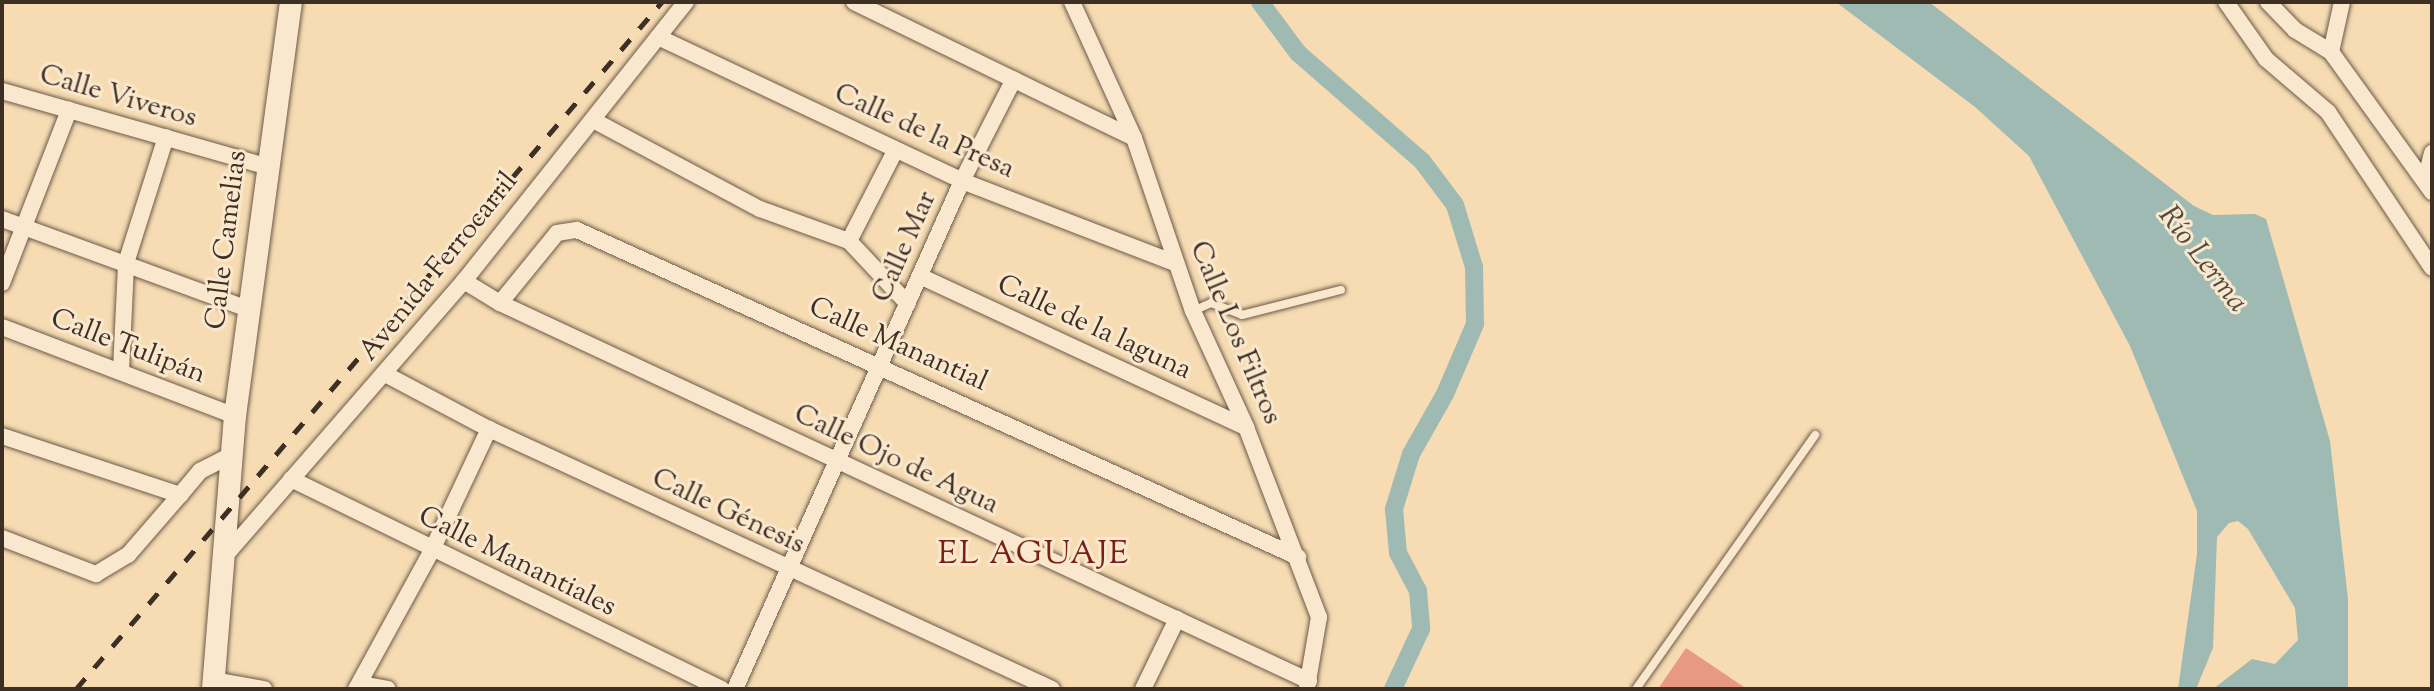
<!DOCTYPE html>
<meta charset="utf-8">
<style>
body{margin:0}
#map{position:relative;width:2434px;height:691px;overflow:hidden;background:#f7dcb3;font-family:"Sorts Mill Goudy",serif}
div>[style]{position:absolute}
.water>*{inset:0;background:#9ebab3}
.canal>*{height:18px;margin:-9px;padding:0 9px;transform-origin:9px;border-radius:9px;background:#9ebab3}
.building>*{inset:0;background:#e79982}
.roads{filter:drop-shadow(0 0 2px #6c5a48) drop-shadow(0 0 2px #6c5a48)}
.lane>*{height:8px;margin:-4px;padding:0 4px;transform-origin:4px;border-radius:4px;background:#fae8ce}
.street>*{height:16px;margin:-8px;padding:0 8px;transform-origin:8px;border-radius:8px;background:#fae8ce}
.secondary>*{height:22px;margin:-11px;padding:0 11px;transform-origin:11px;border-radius:11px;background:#fae8ce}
.rail>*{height:5px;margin-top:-2.5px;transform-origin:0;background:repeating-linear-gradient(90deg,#3e2f25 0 14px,transparent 0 28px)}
span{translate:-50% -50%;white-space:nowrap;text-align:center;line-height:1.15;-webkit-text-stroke:6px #fae8ce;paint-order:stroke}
.street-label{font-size:28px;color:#3e2f25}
.water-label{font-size:30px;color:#514b41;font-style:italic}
.quarter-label{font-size:32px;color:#7a1f14;letter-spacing:2px}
.frame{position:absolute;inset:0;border:4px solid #3e2f25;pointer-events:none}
</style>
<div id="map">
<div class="water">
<i style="clip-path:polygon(1836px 2px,1929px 2px,2194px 206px,2213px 215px,2255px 214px,2266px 219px,2330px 441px,2348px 599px,2348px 689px,2213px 689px,2252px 659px,2275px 664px,2298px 640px,2295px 608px,2248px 529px,2238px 521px,2229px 523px,2217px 537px,2213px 648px,2196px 689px,2178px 689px,2197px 554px,2197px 511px,2130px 346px,2029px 156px,1975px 107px)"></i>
</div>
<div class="canal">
<i style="left:1260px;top:2px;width:64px;rotate:53.3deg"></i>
<i style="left:1298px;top:53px;width:164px;rotate:41.1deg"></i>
<i style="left:1422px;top:161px;width:55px;rotate:53.1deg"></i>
<i style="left:1455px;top:205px;width:65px;rotate:73deg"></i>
<i style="left:1474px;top:267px;width:57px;rotate:89deg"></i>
<i style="left:1475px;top:324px;width:76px;rotate:113.2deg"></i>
<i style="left:1445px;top:394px;width:69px;rotate:119.5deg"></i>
<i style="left:1411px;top:454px;width:58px;rotate:107.2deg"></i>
<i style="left:1394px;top:509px;width:44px;rotate:84.8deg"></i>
<i style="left:1398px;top:553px;width:43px;rotate:62.2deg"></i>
<i style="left:1418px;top:591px;width:38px;rotate:85deg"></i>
<i style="left:1421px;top:629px;width:66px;rotate:115deg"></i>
</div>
<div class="building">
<i style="clip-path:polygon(1686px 648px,1747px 689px,1658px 689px)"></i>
</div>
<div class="roads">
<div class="lane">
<i style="left:1193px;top:311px;width:20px;rotate:-24deg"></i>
<i style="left:1211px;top:303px;width:33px;rotate:21deg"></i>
<i style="left:1242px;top:315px;width:102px;rotate:-14.2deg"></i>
<i style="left:1636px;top:689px;width:311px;rotate:-54.8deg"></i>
</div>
<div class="street">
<i style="left:854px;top:2px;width:311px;rotate:25.9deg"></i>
<i style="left:1072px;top:2px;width:149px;rotate:65.5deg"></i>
<i style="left:1134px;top:138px;width:183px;rotate:71.2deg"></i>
<i style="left:1193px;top:311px;width:128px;rotate:65.4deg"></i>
<i style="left:1246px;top:427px;width:204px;rotate:69deg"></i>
<i style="left:1319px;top:617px;width:71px;rotate:99.7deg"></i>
<i style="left:2226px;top:2px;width:70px;rotate:54.9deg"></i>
<i style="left:2266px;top:59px;width:82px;rotate:40.5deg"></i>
<i style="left:2328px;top:112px;width:187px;rotate:56.3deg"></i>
<i style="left:2268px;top:2px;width:39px;rotate:46deg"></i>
<i style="left:2295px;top:30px;width:42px;rotate:31.4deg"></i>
<i style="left:2331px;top:52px;width:173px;rotate:54.2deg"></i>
<i style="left:658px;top:37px;width:336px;rotate:25.3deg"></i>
<i style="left:962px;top:181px;width:228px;rotate:21.1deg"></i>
<i style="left:2331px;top:52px;width:51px;rotate:-77.6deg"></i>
<i style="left:2px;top:91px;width:274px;rotate:15.9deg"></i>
<i style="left:593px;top:120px;width:189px;rotate:28.1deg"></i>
<i style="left:760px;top:209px;width:95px;rotate:19.8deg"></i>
<i style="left:849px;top:241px;width:86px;rotate:46.9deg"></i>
<i style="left:2425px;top:181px;width:29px;rotate:-76deg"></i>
<i style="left:2px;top:219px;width:262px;rotate:20.1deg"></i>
<i style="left:849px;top:241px;width:101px;rotate:-62.9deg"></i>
<i style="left:920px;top:276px;width:359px;rotate:24.9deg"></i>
<i style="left:464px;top:281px;width:42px;rotate:31.4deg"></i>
<i style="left:500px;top:303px;width:893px;rotate:25.04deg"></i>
<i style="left:2px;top:283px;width:186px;rotate:-68.8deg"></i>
<i style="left:500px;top:303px;width:90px;rotate:-50.8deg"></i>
<i style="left:557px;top:233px;width:20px;rotate:-9deg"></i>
<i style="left:577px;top:230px;width:792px;rotate:24.4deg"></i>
<i style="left:2px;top:327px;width:249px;rotate:20.9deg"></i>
<i style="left:121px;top:371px;width:108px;rotate:-87.3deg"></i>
<i style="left:126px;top:263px;width:132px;rotate:-72.4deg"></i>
<i style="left:385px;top:374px;width:118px;rotate:27.9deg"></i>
<i style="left:489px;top:429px;width:620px;rotate:24.79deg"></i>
<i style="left:2px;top:436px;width:188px;rotate:18.3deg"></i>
<i style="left:180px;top:495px;width:31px;rotate:-50deg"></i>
<i style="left:200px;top:471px;width:36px;rotate:-27deg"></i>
<i style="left:291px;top:479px;width:479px;rotate:26deg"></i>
<i style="left:2px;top:538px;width:101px;rotate:21deg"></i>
<i style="left:96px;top:574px;width:37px;rotate:-31deg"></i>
<i style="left:128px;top:555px;width:79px;rotate:-49.1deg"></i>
<i style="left:224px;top:557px;width:366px;rotate:-49deg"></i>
<i style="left:464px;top:281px;width:357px;rotate:-51.5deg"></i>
<i style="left:214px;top:680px;width:51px;rotate:10.2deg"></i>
<i style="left:360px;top:684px;width:28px;rotate:10deg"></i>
<i style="left:356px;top:689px;width:158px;rotate:-61.3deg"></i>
<i style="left:432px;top:550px;width:134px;rotate:-64.8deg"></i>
<i style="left:735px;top:689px;width:556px;rotate:-65.92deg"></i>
<i style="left:962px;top:181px;width:114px;rotate:-63deg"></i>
<i style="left:1143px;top:689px;width:78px;rotate:-64.1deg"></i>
</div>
<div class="secondary">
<i style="left:213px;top:689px;width:274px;rotate:-85.4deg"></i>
<i style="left:235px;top:416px;width:418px;rotate:-82.3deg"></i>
</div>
</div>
<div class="rail">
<i style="left:76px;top:689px;width:903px;rotate:-49.54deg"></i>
</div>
<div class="street-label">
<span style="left:118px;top:97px;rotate:16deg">Calle Viveros</span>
<span style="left:924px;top:132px;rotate:24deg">Calle de la Presa</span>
<span style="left:227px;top:240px;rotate:-83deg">Calle Camelias</span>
<span style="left:905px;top:247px;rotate:-66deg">Calle Mar</span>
<span style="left:439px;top:267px;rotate:-51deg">Avenida Ferrocarril</span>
<span style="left:1094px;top:328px;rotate:25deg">Calle de la laguna</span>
<span style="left:1235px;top:333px;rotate:67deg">Calle Los Filtros</span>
<span style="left:898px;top:345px;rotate:24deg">Calle Manantial</span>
<span style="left:128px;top:347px;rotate:21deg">Calle Tulipán</span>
<span style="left:896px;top:460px;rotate:25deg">Calle Ojo de Agua</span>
<span style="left:728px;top:512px;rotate:25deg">Calle Génesis</span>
<span style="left:517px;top:562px;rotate:26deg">Calle Manantiales</span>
</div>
<div class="water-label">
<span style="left:2202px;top:260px;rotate:52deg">Río Lerma</span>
</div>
<div class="quarter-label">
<span style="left:1034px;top:555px">EL AGUAJE</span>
</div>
<div class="frame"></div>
</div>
